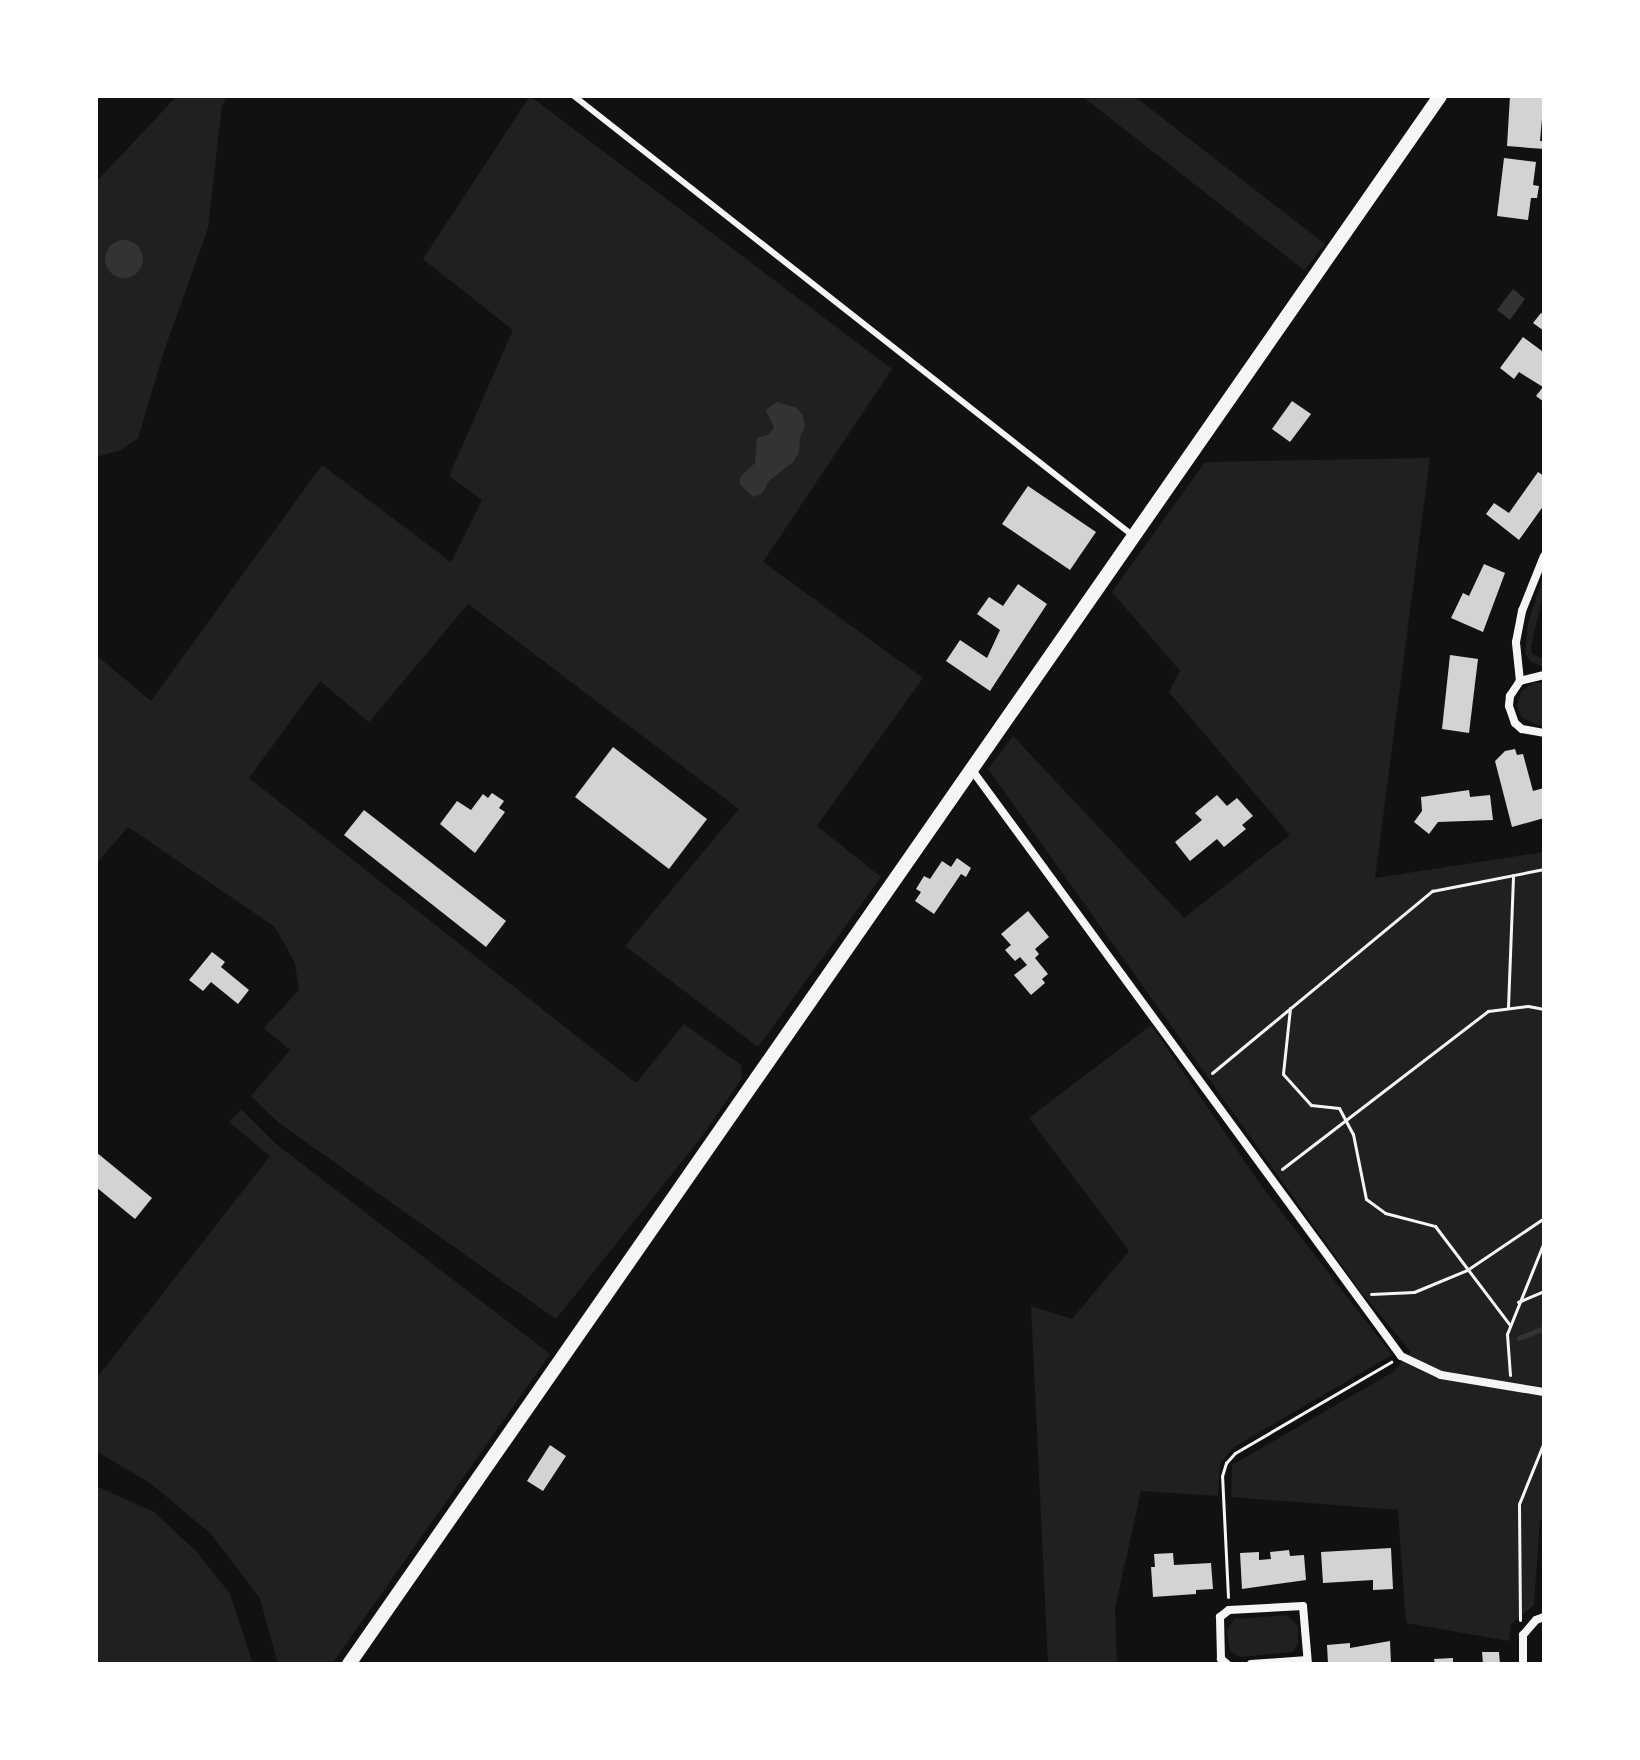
<!DOCTYPE html>
<style>
body{margin:0}
#map{position:relative;width:1640px;height:1760px;overflow:hidden;background:#111;font-family:"IBM Plex Sans",sans-serif}
div>[style]{position:absolute}
.green>*{inset:0;background:#202020}
.water>*{inset:0;background:#333}
.round{border-radius:50%}
.stream>*{height:5px;margin:-2.5px;padding:0 2.5px;transform-origin:2.5px;border-radius:2.5px;background:#333}
.building>*{inset:0;background:#d3d3d3}
.path>*{height:3px;margin:-1.5px;padding:0 1.5px;transform-origin:1.5px;border-radius:1.5px;background:#f5f5f5}
.service>*{height:6px;margin:-3px;padding:0 3px;transform-origin:3px;border-radius:3px;background:#f5f5f5}
.minor>*{height:8px;margin:-4px;padding:0 4px;transform-origin:4px;border-radius:4px;background:#f5f5f5}
.tertiary>*{height:14px;margin:-7px;padding:0 7px;transform-origin:7px;border-radius:7px;background:#f5f5f5}
span{translate:-50% -50%;white-space:nowrap;text-align:center;line-height:1.15;-webkit-text-stroke:8px #fff;paint-order:stroke}
.frame{position:absolute;inset:0;border:98px solid #fff;pointer-events:none}
</style>
<div id="map">
<div class="green">
<i style="clip-path:polygon(177px 96px,227px 96px,222px 106px,208px 228px,164px 351px,138px 438px,121px 450px,96px 457px,96px 182px)"></i>
<i style="clip-path:polygon(530px 96px,892px 369px,763px 562px,923px 678px,817px 826px,881px 877px,758px 1047px,625px 946px,739px 809px,468px 604px,369px 722px,320px 681px,249px 778px,636px 1083px,684px 1024px,741px 1065px,742px 1078px,703px 1135px,556px 1319px,279px 1123px,251px 1096px,290px 1050px,264px 1028px,299px 990px,295px 963px,275px 927px,128px 827px,96px 864px,96px 655px,151px 701px,322px 465px,451px 562px,482px 500px,449px 476px,513px 330px,423px 259px)"></i>
<i style="clip-path:polygon(1082px 96px,1134px 96px,1325px 244px,1304px 270px)"></i>
<i style="clip-path:polygon(1430px 458px,1375px 878px,1544px 852px,1544px 1519px,1540px 1520px,1534px 1605px,1511px 1624px,1509px 1641px,1406px 1623px,1398px 1510px,1231px 1497px,1232px 1465px,1393px 1372px,1411px 1352px,1361px 1292px,988px 769px,1013px 736px,1184px 918px,1290px 835px,1169px 692px,1180px 671px,1112px 592px,1205px 462px)"></i>
<i style="clip-path:polygon(1544px 573px,1544px 591px,1531px 646px,1532px 654px,1544px 659px,1544px 667px,1531px 662px,1525px 653px,1528px 623px)"></i>
<i style="clip-path:polygon(1533px 683px,1544px 683px,1544px 725px,1540px 726px,1522px 718px,1517px 706px,1521px 692px)"></i>
<i style="clip-path:polygon(1151px 1025px,1263px 1188px,1392px 1355px,1234px 1447px,1220px 1464px,1218px 1496px,1141px 1491px,1115px 1609px,1117px 1664px,1048px 1664px,1031px 1306px,1072px 1319px,1129px 1251px,1029px 1118px)"></i>
<i style="clip-path:polygon(241px 1109px,276px 1144px,550px 1354px,332px 1664px,278px 1664px,260px 1598px,210px 1533px,150px 1483px,96px 1451px,96px 1379px,270px 1156px,229px 1122px)"></i>
<i style="clip-path:polygon(96px 1486px,154px 1512px,197px 1552px,230px 1594px,253px 1664px,96px 1664px)"></i>
<i style="clip-path:polygon(1287px 1615px,1298px 1626px,1298px 1643px,1293px 1652px,1240px 1657px,1230px 1651px,1227px 1631px,1234px 1619px)"></i>
</div>
<div class="water">
<i class="round" style="left:105px;top:240px;width:38px;height:38px"></i>
<i style="clip-path:polygon(1513px 289px,1525px 299px,1510px 320px,1497px 310px)"></i>
<i style="clip-path:polygon(777px 402px,797px 408px,803px 416px,805px 426px,800px 437px,799px 452px,793px 462px,769px 481px,762px 494px,753px 497px,740px 484px,740px 477px,755px 463px,757px 438px,769px 434px,774px 428px,766px 410px)"></i>
</div>
<div class="stream">
<i style="left:1519px;top:1338px;width:27px;rotate:-22deg"></i>
</div>
<div class="building">
<i style="clip-path:polygon(1510px 96px,1544px 96px,1540px 141px,1544px 141px,1544px 149px,1507px 146px)"></i>
<i style="clip-path:polygon(1504px 158px,1536px 162px,1533px 185px,1539px 186px,1537px 198px,1531px 198px,1528px 220px,1497px 216px)"></i>
<i style="clip-path:polygon(1541px 313px,1544px 315px,1544px 331px,1533px 323px)"></i>
<i style="clip-path:polygon(1523px 337px,1542px 351px,1544px 347px,1544px 402px,1536px 396px,1543px 387px,1519px 372px,1514px 379px,1500px 368px)"></i>
<i style="clip-path:polygon(1292px 401px,1311px 414px,1290px 442px,1272px 429px)"></i>
<i style="clip-path:polygon(1538px 472px,1544px 476px,1544px 505px,1519px 540px,1486px 514px,1494px 503px,1509px 513px)"></i>
<i style="clip-path:polygon(1028px 486px,1096px 532px,1070px 570px,1002px 524px)"></i>
<i style="clip-path:polygon(1484px 564px,1505px 573px,1483px 632px,1451px 618px,1463px 593px,1469px 596px)"></i>
<i style="clip-path:polygon(1018px 584px,1047px 604px,990px 691px,946px 661px,960px 640px,987px 658px,1000px 630px,977px 614px,989px 597px,1003px 606px)"></i>
<i style="clip-path:polygon(1450px 655px,1478px 659px,1469px 733px,1442px 729px)"></i>
<i style="clip-path:polygon(613px 747px,707px 819px,669px 869px,575px 797px)"></i>
<i style="clip-path:polygon(1515px 749px,1517px 755px,1523px 754px,1533px 791px,1544px 788px,1544px 818px,1512px 827px,1495px 761px,1505px 751px)"></i>
<i style="clip-path:polygon(1469px 790px,1470px 797px,1490px 795px,1493px 820px,1438px 822px,1429px 834px,1414px 822px,1422px 811px,1421px 797px)"></i>
<i style="clip-path:polygon(492px 793px,504px 801px,499px 808px,505px 812px,475px 853px,440px 824px,457px 801px,471px 810px,483px 794px,488px 798px)"></i>
<i style="clip-path:polygon(1217px 795px,1227px 806px,1237px 798px,1253px 816px,1242px 825px,1246px 829px,1224px 847px,1217px 839px,1190px 861px,1175px 842px,1202px 820px,1195px 813px)"></i>
<i style="clip-path:polygon(364px 810px,506px 921px,486px 947px,344px 835px)"></i>
<i style="clip-path:polygon(957px 858px,971px 868px,966px 877px,961px 874px,934px 914px,915px 901px,921px 892px,916px 889px,924px 876px,930px 879px,942px 861px,951px 867px)"></i>
<i style="clip-path:polygon(1028px 911px,1049px 937px,1035px 949px,1039px 954px,1035px 958px,1048px 974px,1042px 979px,1045px 983px,1031px 995px,1014px 975px,1027px 965px,1020px 957px,1015px 961px,1005px 950px,1011px 945px,1001px 934px)"></i>
<i style="clip-path:polygon(212px 952px,225px 962px,221px 967px,249px 990px,238px 1004px,211px 982px,203px 991px,189px 980px)"></i>
<i style="clip-path:polygon(96px 1152px,152px 1198px,135px 1219px,96px 1187px)"></i>
<i style="clip-path:polygon(550px 1445px,566px 1456px,543px 1491px,527px 1481px)"></i>
<i style="clip-path:polygon(1391px 1548px,1393px 1589px,1373px 1590px,1373px 1580px,1323px 1583px,1321px 1552px)"></i>
<i style="clip-path:polygon(1289px 1550px,1290px 1556px,1304px 1555px,1306px 1580px,1242px 1589px,1240px 1553px,1259px 1552px,1259px 1560px,1271px 1559px,1270px 1552px)"></i>
<i style="clip-path:polygon(1173px 1553px,1174px 1565px,1211px 1563px,1213px 1589px,1196px 1590px,1196px 1594px,1153px 1597px,1151px 1567px,1155px 1567px,1154px 1554px)"></i>
<i style="clip-path:polygon(1390px 1641px,1391px 1664px,1328px 1664px,1327px 1645px,1350px 1643px,1350px 1648px)"></i>
<i style="clip-path:polygon(1482px 1652px,1499px 1652px,1500px 1664px,1483px 1664px)"></i>
<i style="clip-path:polygon(1453px 1658px,1453px 1664px,1435px 1664px,1434px 1659px)"></i>
</div>
<div class="path">
<i style="left:1508px;top:1007px;width:132px;rotate:-87.8deg"></i>
<i style="left:1290px;top:1008px;width:66px;rotate:96.1deg"></i>
<i style="left:1283px;top:1074px;width:42px;rotate:47.9deg"></i>
<i style="left:1311px;top:1105px;width:28px;rotate:6deg"></i>
<i style="left:1339px;top:1108px;width:30px;rotate:62deg"></i>
<i style="left:1353px;top:1134px;width:66px;rotate:78.7deg"></i>
<i style="left:1366px;top:1199px;width:24px;rotate:36deg"></i>
<i style="left:1385px;top:1213px;width:52px;rotate:14.6deg"></i>
<i style="left:1435px;top:1226px;width:124px;rotate:52.9deg"></i>
<i style="left:1212px;top:1073px;width:286px;rotate:-39.6deg"></i>
<i style="left:1432px;top:891px;width:114px;rotate:-11.1deg"></i>
<i style="left:1282px;top:1169px;width:260px;rotate:-37.5deg"></i>
<i style="left:1488px;top:1011px;width:40px;rotate:-7.1deg"></i>
<i style="left:1528px;top:1006px;width:16px;rotate:11deg"></i>
<i style="left:1371px;top:1294px;width:43px;rotate:-2.7deg"></i>
<i style="left:1414px;top:1292px;width:57px;rotate:-22.5deg"></i>
<i style="left:1467px;top:1270px;width:93px;rotate:-34deg"></i>
<i style="left:1518px;top:1302px;width:28px;rotate:-23deg"></i>
<i style="left:1510px;top:1375px;width:41px;rotate:-94.2deg"></i>
<i style="left:1507px;top:1334px;width:99px;rotate:-68.1deg"></i>
<i style="left:1228px;top:1597px;width:121px;rotate:-92.8deg"></i>
<i style="left:1222px;top:1476px;width:14px;rotate:-73deg"></i>
<i style="left:1226px;top:1463px;width:13px;rotate:-48deg"></i>
<i style="left:1235px;top:1453px;width:181px;rotate:-30.3deg"></i>
<i style="left:1520px;top:1620px;width:116px;rotate:-90.5deg"></i>
<i style="left:1519px;top:1504px;width:67px;rotate:-68deg"></i>
</div>
<div class="service">
<i style="left:574px;top:96px;width:710px;rotate:38.19deg"></i>
</div>
<div class="minor">
<i style="left:1544px;top:675px;width:25px;rotate:166deg"></i>
<i style="left:1520px;top:681px;width:18px;rotate:124deg"></i>
<i style="left:1510px;top:696px;width:10px;rotate:96deg"></i>
<i style="left:1509px;top:706px;width:18px;rotate:71deg"></i>
<i style="left:1515px;top:723px;width:9px;rotate:41deg"></i>
<i style="left:1522px;top:729px;width:22px;rotate:10deg"></i>
<i style="left:1520px;top:681px;width:39px;rotate:-96deg"></i>
<i style="left:1516px;top:642px;width:32px;rotate:-79deg"></i>
<i style="left:1522px;top:611px;width:59px;rotate:-68.2deg"></i>
<i style="left:972px;top:770px;width:726px;rotate:53.79deg"></i>
<i style="left:1401px;top:1356px;width:44px;rotate:25.4deg"></i>
<i style="left:1441px;top:1375px;width:104px;rotate:9.4deg"></i>
<i style="left:1227px;top:1664px;width:8px;rotate:-140deg"></i>
<i style="left:1221px;top:1659px;width:42px;rotate:-91.4deg"></i>
<i style="left:1220px;top:1617px;width:11px;rotate:-38deg"></i>
<i style="left:1229px;top:1610px;width:74px;rotate:-3.1deg"></i>
<i style="left:1303px;top:1606px;width:58px;rotate:85.1deg"></i>
<i style="left:1251px;top:1664px;width:56px;rotate:-4.1deg"></i>
<i style="left:1523px;top:1664px;width:29px;rotate:-90deg"></i>
<i style="left:1523px;top:1635px;width:20px;rotate:-49deg"></i>
<i style="left:1536px;top:1620px;width:9px;rotate:-21deg"></i>
</div>
<div class="tertiary">
<i style="left:349px;top:1664px;width:1910px;rotate:-55.17deg"></i>
</div>
<div class="frame"></div>
</div>
